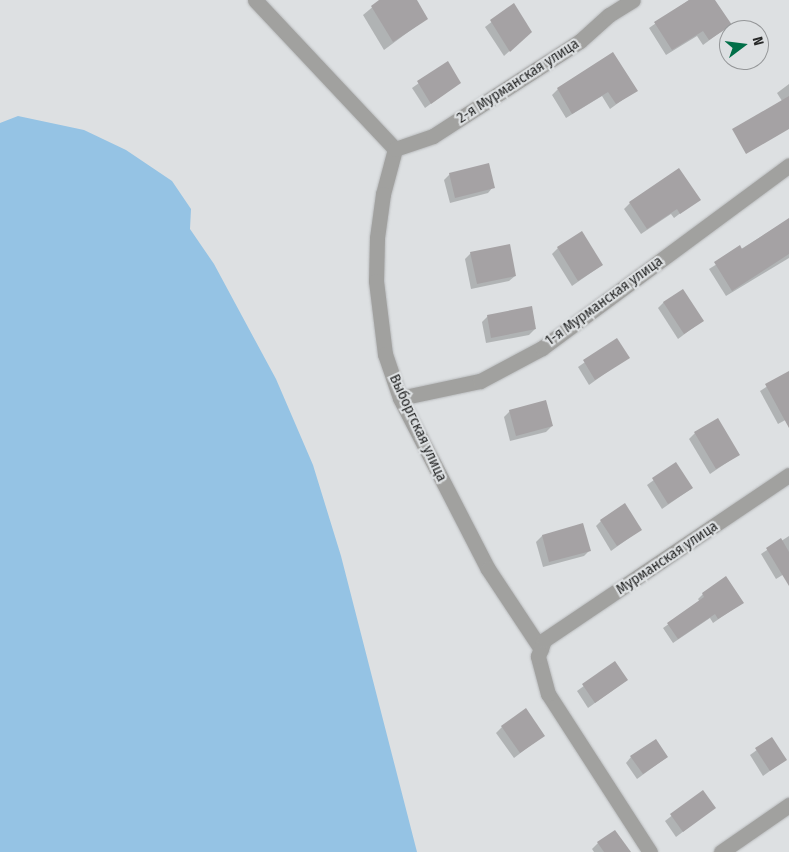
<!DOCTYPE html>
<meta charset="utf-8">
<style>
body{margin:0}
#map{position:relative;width:789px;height:852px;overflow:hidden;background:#dde0e2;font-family:"Fira Sans Condensed",sans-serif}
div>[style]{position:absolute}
.green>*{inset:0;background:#95c3e4}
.shadow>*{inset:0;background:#0003}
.building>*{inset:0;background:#a5a2a4}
.roads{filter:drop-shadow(0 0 1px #b9bbbd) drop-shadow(0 0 1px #b9bbbd)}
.minor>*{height:15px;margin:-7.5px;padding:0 7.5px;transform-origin:7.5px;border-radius:7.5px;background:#a1a19f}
span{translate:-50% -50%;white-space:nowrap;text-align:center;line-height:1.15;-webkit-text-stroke:4.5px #dde0e2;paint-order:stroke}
.street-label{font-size:15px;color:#272828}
.north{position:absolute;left:719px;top:20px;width:50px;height:50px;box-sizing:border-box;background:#dde0e2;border:1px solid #949698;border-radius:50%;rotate:75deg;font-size:14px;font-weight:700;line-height:20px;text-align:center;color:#272828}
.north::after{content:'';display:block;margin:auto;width:18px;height:22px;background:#006f48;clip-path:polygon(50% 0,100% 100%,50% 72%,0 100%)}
</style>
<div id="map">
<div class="green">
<i style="clip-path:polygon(18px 116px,84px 130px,126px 150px,172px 181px,191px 209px,190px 229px,214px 264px,276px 379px,313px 465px,341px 556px,417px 852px,0 852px,0 123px)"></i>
</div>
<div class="shadow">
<i style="clip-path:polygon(381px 0,416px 0,427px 18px,384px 50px,363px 15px)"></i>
<i style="clip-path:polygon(689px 0,714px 0,730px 25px,703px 45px,697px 36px,666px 55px,649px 28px)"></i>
<i style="clip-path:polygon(514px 5px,525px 37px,504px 56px,485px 27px)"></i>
<i style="clip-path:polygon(447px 63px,459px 83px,425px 108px,412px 88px)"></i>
<i style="clip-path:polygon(789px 84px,789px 112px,777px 93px)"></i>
<i style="clip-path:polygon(558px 89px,636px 90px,610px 109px,602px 96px,566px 118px,552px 95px)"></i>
<i style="clip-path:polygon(450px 174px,493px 187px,488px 193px,450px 203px,444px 180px)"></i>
<i style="clip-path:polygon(699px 199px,674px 218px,671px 214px,641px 234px,624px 209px,630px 203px)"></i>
<i style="clip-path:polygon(789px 219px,789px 258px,726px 296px,709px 269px)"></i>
<i style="clip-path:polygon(558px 248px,602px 265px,572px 286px,552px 254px)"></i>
<i style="clip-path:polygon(471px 253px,515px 276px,509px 281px,471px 289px,465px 259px)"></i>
<i style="clip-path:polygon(664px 302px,702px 321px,678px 339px,658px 308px)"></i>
<i style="clip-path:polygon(488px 316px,535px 329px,529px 335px,486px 343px,482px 322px)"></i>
<i style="clip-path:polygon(617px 340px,628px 357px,589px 385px,578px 367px)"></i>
<i style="clip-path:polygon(789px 372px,789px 418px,778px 424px,760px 391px)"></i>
<i style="clip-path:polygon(510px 411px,552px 426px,546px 432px,510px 441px,504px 417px)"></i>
<i style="clip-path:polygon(695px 433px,738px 455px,710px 474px,689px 439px)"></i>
<i style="clip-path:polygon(676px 464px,692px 488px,662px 509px,647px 485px)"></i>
<i style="clip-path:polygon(601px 521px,640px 530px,611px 551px,596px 526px)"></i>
<i style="clip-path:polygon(583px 525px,589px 551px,584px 556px,543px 567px,536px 542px,542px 536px)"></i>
<i style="clip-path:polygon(789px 536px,789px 571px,776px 579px,761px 554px)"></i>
<i style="clip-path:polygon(703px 594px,742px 603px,713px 623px,710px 618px,673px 643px,663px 628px,700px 602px,698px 599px)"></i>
<i style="clip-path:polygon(615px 663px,627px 680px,588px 708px,577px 691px)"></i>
<i style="clip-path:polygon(502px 727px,544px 735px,514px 758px,496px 733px)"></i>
<i style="clip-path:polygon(772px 739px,785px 760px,763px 776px,750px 755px)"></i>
<i style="clip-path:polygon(631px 757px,667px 757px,637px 779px,626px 763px)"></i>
<i style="clip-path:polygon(702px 792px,714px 808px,676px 837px,665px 821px)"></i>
<i style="clip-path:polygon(598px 843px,629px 852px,594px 852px,592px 849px)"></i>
</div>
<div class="building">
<i style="clip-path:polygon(379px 0,417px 0,428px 19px,393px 42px,371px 6px)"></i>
<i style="clip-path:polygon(689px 0,715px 0,732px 25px,709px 40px,703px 31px,672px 50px,654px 22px)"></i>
<i style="clip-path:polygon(514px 3px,532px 32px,510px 52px,490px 20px)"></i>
<i style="clip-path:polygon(613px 52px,638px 91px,616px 104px,608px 92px,572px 114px,557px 88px)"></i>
<i style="clip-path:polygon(448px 61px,461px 83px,431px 104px,417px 81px)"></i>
<i style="clip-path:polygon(789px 96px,789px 129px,746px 154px,732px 129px)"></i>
<i style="clip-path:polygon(489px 163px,495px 188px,455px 198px,449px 173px)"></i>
<i style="clip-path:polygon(679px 168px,701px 200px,680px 214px,677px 209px,647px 229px,629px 202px)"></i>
<i style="clip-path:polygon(789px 218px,789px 254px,732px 291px,714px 262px,740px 245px,742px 249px)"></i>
<i style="clip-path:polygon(582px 231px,603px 265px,578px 281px,557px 247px)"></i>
<i style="clip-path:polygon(510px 244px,516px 276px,477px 284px,470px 252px)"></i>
<i style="clip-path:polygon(683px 289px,704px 321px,684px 334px,663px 302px)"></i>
<i style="clip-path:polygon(532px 306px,536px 329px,491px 338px,487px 315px)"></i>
<i style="clip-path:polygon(617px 338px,630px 358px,595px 380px,583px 360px)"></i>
<i style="clip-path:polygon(789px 371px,789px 428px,765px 384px)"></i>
<i style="clip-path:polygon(546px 400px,553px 426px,516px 436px,509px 410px)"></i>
<i style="clip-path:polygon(718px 418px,740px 455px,716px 469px,694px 432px)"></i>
<i style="clip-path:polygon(676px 462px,693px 488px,668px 504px,652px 478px)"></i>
<i style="clip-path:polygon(625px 503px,642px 530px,617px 546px,600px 520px)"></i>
<i style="clip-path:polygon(583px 523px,591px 551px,549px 562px,542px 535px)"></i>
<i style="clip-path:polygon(781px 538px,789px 552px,789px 586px,766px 548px)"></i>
<i style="clip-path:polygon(726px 576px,744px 603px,718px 619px,715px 614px,678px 639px,667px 623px,704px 597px,702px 593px)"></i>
<i style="clip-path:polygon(615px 661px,628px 680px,595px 703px,582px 684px)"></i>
<i style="clip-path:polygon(526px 708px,545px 736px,520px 753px,501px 726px)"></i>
<i style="clip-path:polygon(772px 737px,787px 760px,770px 771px,755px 748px)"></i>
<i style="clip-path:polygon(656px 739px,668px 757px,643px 774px,630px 756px)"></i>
<i style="clip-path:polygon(703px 790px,716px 808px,683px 832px,670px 814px)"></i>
<i style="clip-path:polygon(615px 830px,631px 852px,604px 852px,597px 842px)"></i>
</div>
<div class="roads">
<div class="minor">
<i style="left:255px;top:0;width:204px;rotate:46.8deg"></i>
<i style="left:395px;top:149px;width:47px;rotate:104.9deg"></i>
<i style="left:383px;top:194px;width:44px;rotate:97.8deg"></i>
<i style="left:377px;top:238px;width:43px;rotate:91.3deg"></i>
<i style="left:376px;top:281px;width:74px;rotate:83deg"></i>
<i style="left:385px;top:354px;width:46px;rotate:71.2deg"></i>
<i style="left:400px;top:398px;width:192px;rotate:62.8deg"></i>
<i style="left:488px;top:569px;width:96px;rotate:56.5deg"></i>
<i style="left:395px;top:149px;width:40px;rotate:-18.9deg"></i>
<i style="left:433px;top:136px;width:175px;rotate:-32.9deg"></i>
<i style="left:580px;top:41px;width:39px;rotate:-42deg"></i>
<i style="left:609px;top:15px;width:28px;rotate:-32deg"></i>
<i style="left:400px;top:398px;width:82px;rotate:-12deg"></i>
<i style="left:480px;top:381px;width:70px;rotate:-28deg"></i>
<i style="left:542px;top:348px;width:307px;rotate:-36.5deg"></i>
<i style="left:650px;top:852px;width:188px;rotate:-122.8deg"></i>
<i style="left:548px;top:694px;width:39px;rotate:-105deg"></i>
<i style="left:538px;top:656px;width:17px;rotate:-69deg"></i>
<i style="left:544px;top:640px;width:295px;rotate:-34deg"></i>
<i style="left:721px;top:852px;width:83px;rotate:-34.7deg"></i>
</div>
</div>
<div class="street-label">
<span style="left:518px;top:81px;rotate:-33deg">2-я Мурманская улица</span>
<span style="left:604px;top:301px;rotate:-36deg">1-я Мурманская улица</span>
<span style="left:418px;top:428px;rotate:65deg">Выборгская улица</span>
<span style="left:667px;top:558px;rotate:-34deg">Мурманская улица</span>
</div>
<div class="north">N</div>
</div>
